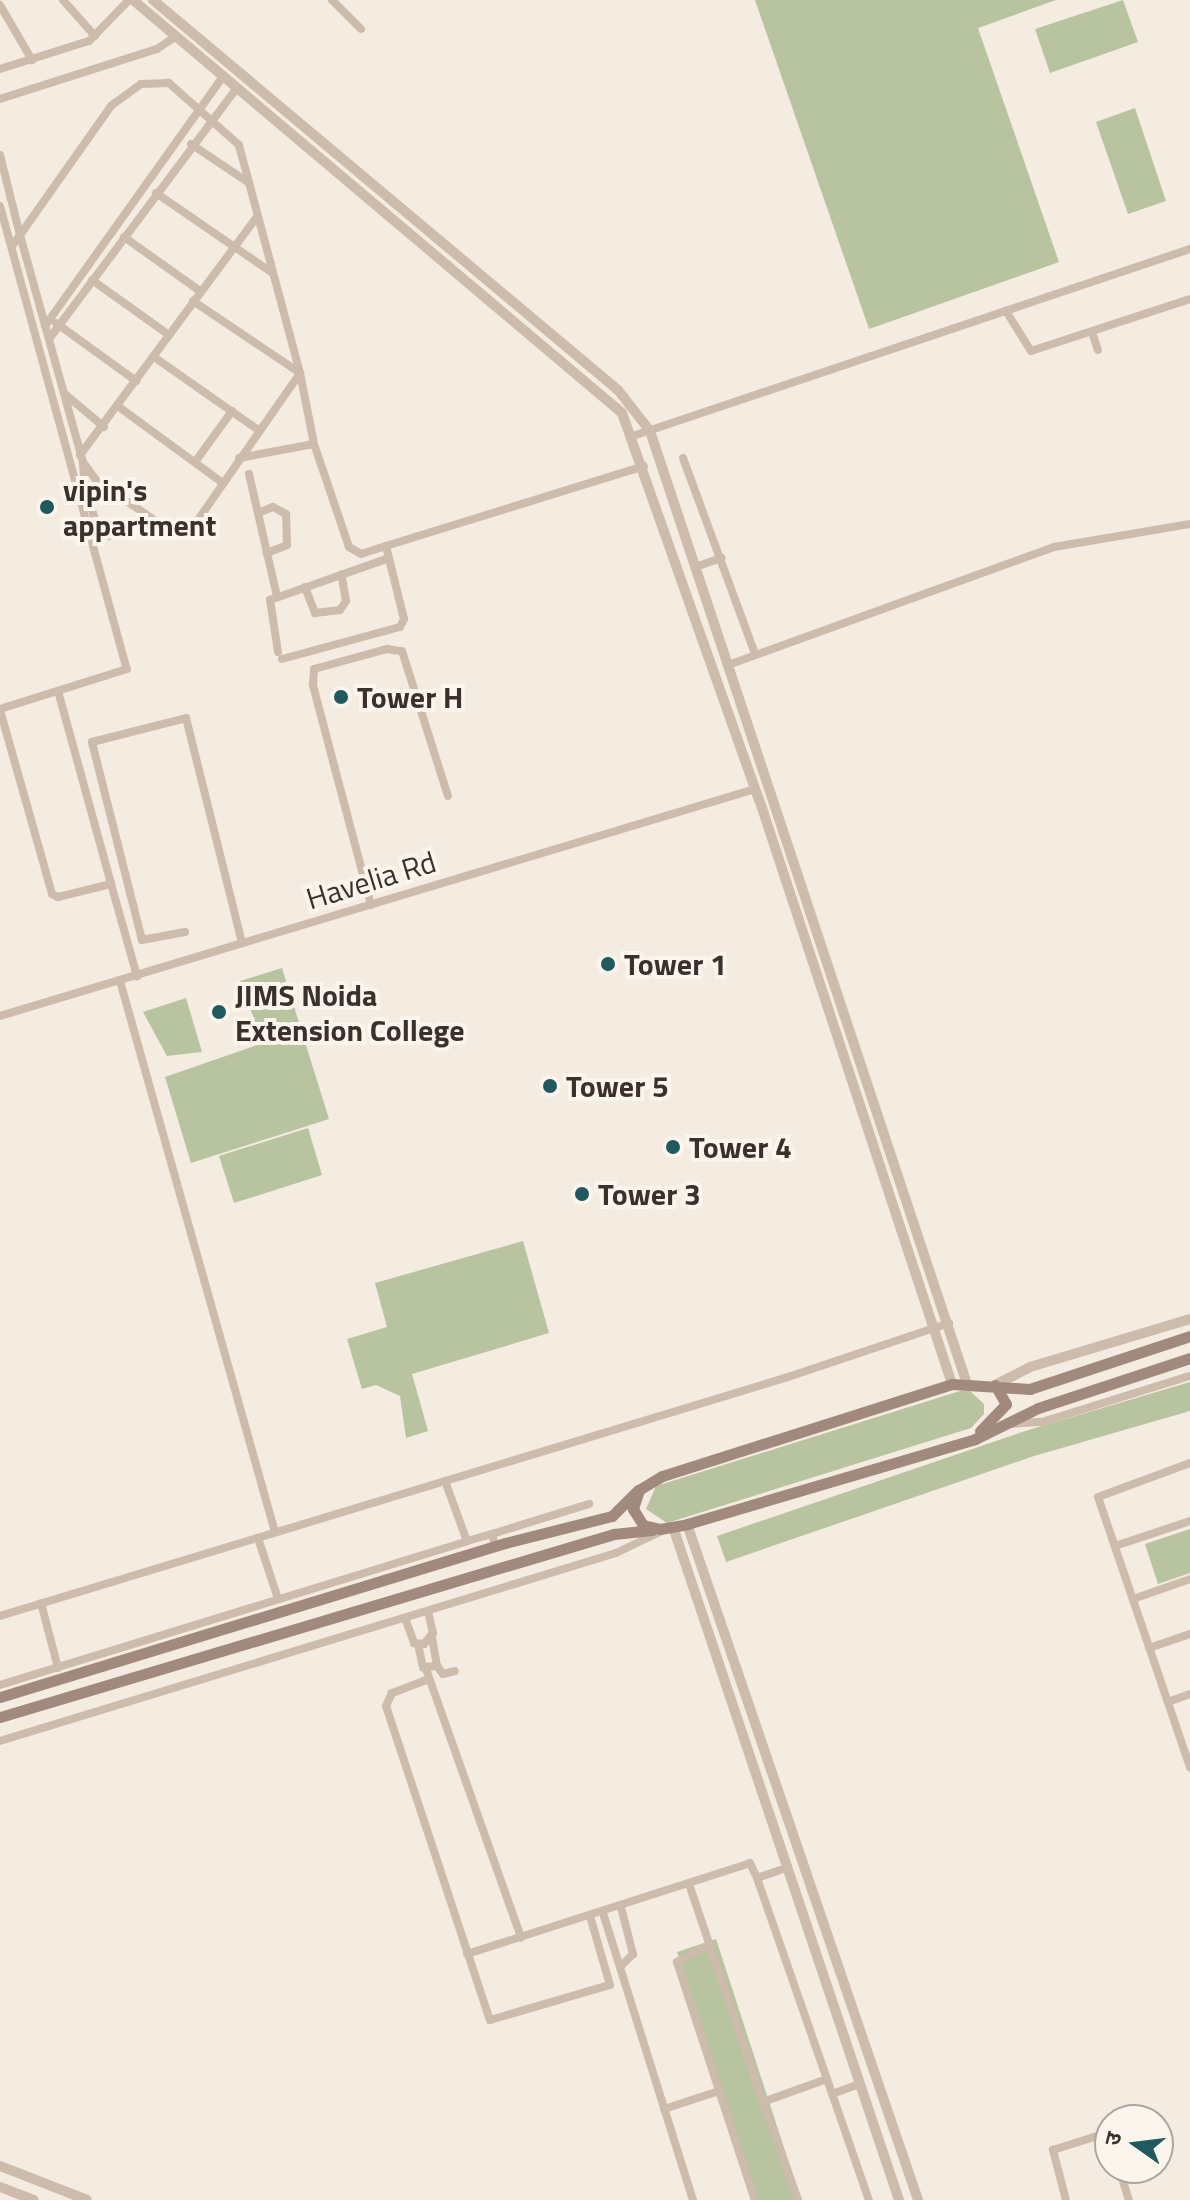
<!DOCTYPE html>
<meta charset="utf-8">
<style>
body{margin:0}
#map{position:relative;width:1190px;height:2200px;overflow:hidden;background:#f4ebe1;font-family:"Titillium Web","Noto Sans Devanagari",sans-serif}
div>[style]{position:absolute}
.green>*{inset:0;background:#b8c4a0}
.minor>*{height:8px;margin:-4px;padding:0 4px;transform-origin:4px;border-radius:4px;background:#cdbbac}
.tertiary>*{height:10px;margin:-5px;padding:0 5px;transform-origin:5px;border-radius:5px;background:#cdbbac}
.secondary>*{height:11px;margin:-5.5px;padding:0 5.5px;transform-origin:5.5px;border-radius:5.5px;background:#a18a7d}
.dots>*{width:22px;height:22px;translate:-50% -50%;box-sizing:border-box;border:4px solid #fbf5ee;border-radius:50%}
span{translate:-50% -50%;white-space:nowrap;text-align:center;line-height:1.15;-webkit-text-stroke:8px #fbf5ee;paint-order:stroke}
.poi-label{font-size:30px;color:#3b302b;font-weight:700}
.left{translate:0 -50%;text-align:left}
.street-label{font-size:30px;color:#3b302b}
.north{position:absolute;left:1094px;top:2104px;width:80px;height:80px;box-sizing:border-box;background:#fbf5ee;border:2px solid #aea6a0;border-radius:50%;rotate:284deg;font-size:22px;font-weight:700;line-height:32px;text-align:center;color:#3b302b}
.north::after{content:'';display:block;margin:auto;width:28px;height:36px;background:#1f5a5e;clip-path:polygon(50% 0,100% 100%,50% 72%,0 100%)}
</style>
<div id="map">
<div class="green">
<i style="clip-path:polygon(755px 0,1056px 0,978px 28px,1059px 262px,869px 329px)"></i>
<i style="clip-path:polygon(1123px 0,1138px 42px,1050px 73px,1035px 29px)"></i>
<i style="clip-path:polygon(1135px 108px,1166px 201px,1128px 214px,1096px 122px)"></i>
<i style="clip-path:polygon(282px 968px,329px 1119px,191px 1163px,165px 1077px,263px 1043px,240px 981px)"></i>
<i style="clip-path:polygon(186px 998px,202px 1052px,167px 1056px,143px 1012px)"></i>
<i style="clip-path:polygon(308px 1128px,322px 1175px,234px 1203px,219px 1156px)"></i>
<i style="clip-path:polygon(523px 1241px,549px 1333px,412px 1374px,428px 1431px,406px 1438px,400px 1396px,376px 1385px,362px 1389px,347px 1339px,387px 1327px,375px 1283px)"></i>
<i style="clip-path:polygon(1190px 1382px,1190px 1411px,1034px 1456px,726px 1562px,717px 1536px,1025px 1431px)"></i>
<i style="clip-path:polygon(960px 1391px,970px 1391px,984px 1404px,984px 1414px,971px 1428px,667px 1523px,646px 1509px,656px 1486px)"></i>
<i style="clip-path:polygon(1190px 1529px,1190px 1573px,1158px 1584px,1145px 1544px)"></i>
<i style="clip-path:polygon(716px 1939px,801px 2200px,758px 2200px,677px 1952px)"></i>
</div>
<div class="minor">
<i style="left:63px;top:0;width:48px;rotate:48.4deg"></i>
<i style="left:332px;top:0;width:41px;rotate:45deg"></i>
<i style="left:0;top:5px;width:64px;rotate:59.8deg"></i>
<i style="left:0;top:69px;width:93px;rotate:-17.5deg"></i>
<i style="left:89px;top:41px;width:57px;rotate:-45.7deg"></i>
<i style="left:0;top:99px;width:165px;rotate:-17.7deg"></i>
<i style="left:157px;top:49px;width:23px;rotate:-34deg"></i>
<i style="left:191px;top:144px;width:70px;rotate:33.9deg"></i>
<i style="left:0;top:155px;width:82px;rotate:76deg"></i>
<i style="left:20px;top:235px;width:236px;rotate:74.5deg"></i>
<i style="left:83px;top:462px;width:22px;rotate:54deg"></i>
<i style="left:96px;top:480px;width:93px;rotate:34.5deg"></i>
<i style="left:173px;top:533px;width:18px;rotate:-9deg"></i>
<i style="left:191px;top:530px;width:191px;rotate:-55.2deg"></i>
<i style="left:300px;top:373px;width:236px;rotate:-105deg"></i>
<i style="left:239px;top:145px;width:94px;rotate:-138.5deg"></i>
<i style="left:169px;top:83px;width:28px;rotate:178deg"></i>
<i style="left:141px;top:84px;width:37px;rotate:144deg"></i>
<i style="left:111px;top:106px;width:158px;rotate:125.2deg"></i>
<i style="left:20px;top:235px;width:14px;rotate:126deg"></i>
<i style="left:156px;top:193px;width:140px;rotate:34.5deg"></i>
<i style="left:0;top:206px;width:480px;rotate:74.7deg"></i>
<i style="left:127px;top:669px;width:133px;rotate:162.5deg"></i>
<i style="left:124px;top:237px;width:93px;rotate:35.4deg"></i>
<i style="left:92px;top:280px;width:95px;rotate:35.5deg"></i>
<i style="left:193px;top:301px;width:129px;rotate:33.9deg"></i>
<i style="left:300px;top:373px;width:72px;rotate:78.8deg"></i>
<i style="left:1006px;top:311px;width:47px;rotate:58deg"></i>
<i style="left:1031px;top:351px;width:167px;rotate:-18.1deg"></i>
<i style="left:56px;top:323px;width:99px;rotate:35.9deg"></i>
<i style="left:45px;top:326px;width:307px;rotate:-54.5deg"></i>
<i style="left:1092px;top:332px;width:19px;rotate:72deg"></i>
<i style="left:49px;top:339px;width:314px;rotate:-53.2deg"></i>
<i style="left:154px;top:357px;width:126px;rotate:35deg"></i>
<i style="left:65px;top:394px;width:51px;rotate:40.2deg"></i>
<i style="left:119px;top:407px;width:129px;rotate:36.2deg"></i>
<i style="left:633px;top:436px;width:588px;rotate:-18.56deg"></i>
<i style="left:80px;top:455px;width:297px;rotate:-53.4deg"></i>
<i style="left:239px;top:458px;width:76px;rotate:-10.6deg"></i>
<i style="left:314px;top:444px;width:109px;rotate:71.2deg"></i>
<i style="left:349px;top:547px;width:14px;rotate:30deg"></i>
<i style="left:361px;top:554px;width:26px;rotate:-18deg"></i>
<i style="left:683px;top:458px;width:209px;rotate:69.8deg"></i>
<i style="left:195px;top:462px;width:63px;rotate:-54deg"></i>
<i style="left:83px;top:463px;width:26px;rotate:86deg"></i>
<i style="left:85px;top:489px;width:47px;rotate:71.6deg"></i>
<i style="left:100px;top:534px;width:8px;rotate:14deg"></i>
<i style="left:108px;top:536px;width:49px;rotate:-17.7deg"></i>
<i style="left:249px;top:474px;width:125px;rotate:77.1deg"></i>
<i style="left:258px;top:513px;width:16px;rotate:-22deg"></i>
<i style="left:273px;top:507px;width:15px;rotate:28deg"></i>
<i style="left:286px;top:514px;width:31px;rotate:88deg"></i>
<i style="left:287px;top:545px;width:22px;rotate:158deg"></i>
<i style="left:695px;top:567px;width:28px;rotate:-19deg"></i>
<i style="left:305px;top:587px;width:28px;rotate:69deg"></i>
<i style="left:315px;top:613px;width:25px;rotate:-7deg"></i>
<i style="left:340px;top:610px;width:11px;rotate:-56deg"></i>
<i style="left:346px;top:601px;width:27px;rotate:-100deg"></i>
<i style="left:278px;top:652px;width:53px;rotate:-98.7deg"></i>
<i style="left:270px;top:600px;width:126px;rotate:-19.4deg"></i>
<i style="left:282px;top:659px;width:122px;rotate:-15.2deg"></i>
<i style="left:400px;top:627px;width:9px;rotate:-63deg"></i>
<i style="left:404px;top:619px;width:75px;rotate:-103.9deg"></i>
<i style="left:386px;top:546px;width:270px;rotate:-17.2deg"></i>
<i style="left:728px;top:665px;width:347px;rotate:-19.9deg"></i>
<i style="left:1054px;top:547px;width:138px;rotate:-9.6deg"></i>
<i style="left:58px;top:691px;width:200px;rotate:74.6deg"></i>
<i style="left:0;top:710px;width:191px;rotate:74.2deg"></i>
<i style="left:52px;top:894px;width:7px;rotate:27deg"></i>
<i style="left:58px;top:897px;width:55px;rotate:-13.8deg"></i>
<i style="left:111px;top:884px;width:96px;rotate:74.2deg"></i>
<i style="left:371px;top:905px;width:228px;rotate:-104.8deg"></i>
<i style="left:313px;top:685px;width:16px;rotate:-86deg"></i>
<i style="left:314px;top:669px;width:76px;rotate:-15.3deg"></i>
<i style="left:387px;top:649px;width:15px;rotate:8deg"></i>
<i style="left:402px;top:651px;width:152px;rotate:72.4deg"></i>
<i style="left:185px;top:932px;width:44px;rotate:169.5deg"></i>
<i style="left:142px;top:940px;width:204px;rotate:-104.2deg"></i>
<i style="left:92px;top:742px;width:97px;rotate:-14.3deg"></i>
<i style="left:186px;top:718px;width:232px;rotate:76deg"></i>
<i style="left:120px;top:981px;width:572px;rotate:74.29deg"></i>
<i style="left:0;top:1016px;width:788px;rotate:-16.73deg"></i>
<i style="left:1010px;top:1424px;width:32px;rotate:-4deg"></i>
<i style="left:1042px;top:1422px;width:155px;rotate:-17.3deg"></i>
<i style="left:1190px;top:1463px;width:98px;rotate:159.7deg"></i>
<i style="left:1098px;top:1497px;width:286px;rotate:71.2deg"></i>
<i style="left:445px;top:1481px;width:64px;rotate:69.9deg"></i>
<i style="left:492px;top:1534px;width:102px;rotate:-17.2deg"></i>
<i style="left:258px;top:1538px;width:64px;rotate:71.8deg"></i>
<i style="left:1115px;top:1546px;width:79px;rotate:-18.4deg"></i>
<i style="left:1133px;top:1599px;width:60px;rotate:-19.3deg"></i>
<i style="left:41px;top:1603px;width:67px;rotate:75.3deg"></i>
<i style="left:0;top:1616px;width:823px;rotate:-16.87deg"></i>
<i style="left:788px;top:1377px;width:170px;rotate:-18.5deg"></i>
<i style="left:405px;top:1618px;width:27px;rotate:70deg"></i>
<i style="left:414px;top:1643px;width:10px;rotate:6deg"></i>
<i style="left:424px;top:1644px;width:14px;rotate:-51deg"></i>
<i style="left:433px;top:1633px;width:23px;rotate:-103deg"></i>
<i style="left:418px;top:1644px;width:24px;rotate:78deg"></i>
<i style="left:423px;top:1667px;width:14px;rotate:-4deg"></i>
<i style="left:437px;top:1666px;width:28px;rotate:-100deg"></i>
<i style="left:1149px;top:1648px;width:43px;rotate:-18.9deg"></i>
<i style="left:437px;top:1666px;width:10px;rotate:53deg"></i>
<i style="left:443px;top:1674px;width:12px;rotate:-14deg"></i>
<i style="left:426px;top:1669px;width:285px;rotate:70.5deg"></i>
<i style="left:429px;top:1679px;width:40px;rotate:159deg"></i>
<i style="left:392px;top:1693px;width:14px;rotate:115deg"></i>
<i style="left:386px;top:1706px;width:331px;rotate:71.7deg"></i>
<i style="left:490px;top:2020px;width:125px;rotate:-16.3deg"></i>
<i style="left:610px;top:1985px;width:72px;rotate:-106.2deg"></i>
<i style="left:0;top:1685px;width:489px;rotate:-17.1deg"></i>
<i style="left:467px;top:1541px;width:26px;rotate:-16deg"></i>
<i style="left:492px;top:1534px;width:12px;rotate:76deg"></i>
<i style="left:1168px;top:1702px;width:23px;rotate:-20deg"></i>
<i style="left:0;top:1741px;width:644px;rotate:-16.97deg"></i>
<i style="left:616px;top:1553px;width:55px;rotate:-25.6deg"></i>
<i style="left:757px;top:1878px;width:213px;rotate:70.8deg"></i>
<i style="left:689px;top:1884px;width:230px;rotate:71.3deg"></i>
<i style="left:763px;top:2102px;width:68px;rotate:-19.8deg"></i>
<i style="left:827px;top:2079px;width:128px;rotate:70.9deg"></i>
<i style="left:621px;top:1907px;width:49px;rotate:75.7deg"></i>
<i style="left:633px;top:1954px;width:17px;rotate:135deg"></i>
<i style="left:603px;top:1913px;width:301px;rotate:72.6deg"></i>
<i style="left:707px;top:1946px;width:34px;rotate:152deg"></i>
<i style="left:677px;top:1962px;width:250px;rotate:71.9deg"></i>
<i style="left:467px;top:1954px;width:297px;rotate:-17.8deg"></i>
<i style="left:750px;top:1863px;width:17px;rotate:65deg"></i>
<i style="left:757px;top:1878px;width:31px;rotate:-19deg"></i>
<i style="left:832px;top:2094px;width:30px;rotate:-20deg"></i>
<i style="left:763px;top:2102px;width:104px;rotate:70.3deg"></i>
<i style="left:664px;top:2109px;width:58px;rotate:-18.1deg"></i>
<i style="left:1119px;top:2168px;width:34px;rotate:73deg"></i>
<i style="left:1066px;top:2200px;width:52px;rotate:-104.6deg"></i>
<i style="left:1053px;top:2150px;width:49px;rotate:-17.7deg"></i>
<i style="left:1100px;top:2135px;width:12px;rotate:35deg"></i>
</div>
<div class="tertiary">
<i style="left:133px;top:0;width:640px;rotate:40.18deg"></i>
<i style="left:622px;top:413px;width:410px;rotate:70.5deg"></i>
<i style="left:759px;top:799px;width:616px;rotate:71.74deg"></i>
<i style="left:153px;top:0;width:607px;rotate:39.99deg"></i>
<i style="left:618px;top:390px;width:52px;rotate:52deg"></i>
<i style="left:650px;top:431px;width:1004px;rotate:71.6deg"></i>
<i style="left:995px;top:1385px;width:39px;rotate:-27deg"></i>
<i style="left:1030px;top:1367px;width:167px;rotate:-16.7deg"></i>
<i style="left:687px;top:1524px;width:714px;rotate:71.13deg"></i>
<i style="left:673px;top:1527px;width:710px;rotate:71.44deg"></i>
<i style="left:0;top:2166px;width:93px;rotate:21.3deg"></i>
<i style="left:0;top:2187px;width:36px;rotate:21deg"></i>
</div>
<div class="secondary">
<i style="left:1190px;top:1336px;width:169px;rotate:161.7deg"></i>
<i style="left:1030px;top:1389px;width:78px;rotate:-176.3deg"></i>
<i style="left:952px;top:1384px;width:304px;rotate:162.4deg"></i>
<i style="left:662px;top:1476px;width:27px;rotate:149deg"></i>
<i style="left:639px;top:1490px;width:20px;rotate:108deg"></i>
<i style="left:633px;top:1509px;width:19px;rotate:58deg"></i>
<i style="left:643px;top:1525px;width:17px;rotate:13deg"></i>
<i style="left:660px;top:1529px;width:27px;rotate:-10deg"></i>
<i style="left:687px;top:1524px;width:300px;rotate:-16.4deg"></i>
<i style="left:975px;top:1439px;width:70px;rotate:-26.2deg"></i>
<i style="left:1038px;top:1408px;width:160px;rotate:-18.2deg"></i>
<i style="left:980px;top:1431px;width:37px;rotate:-46deg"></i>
<i style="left:1006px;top:1404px;width:22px;rotate:-120deg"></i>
<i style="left:0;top:1697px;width:528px;rotate:-16.96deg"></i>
<i style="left:505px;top:1543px;width:110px;rotate:-14.2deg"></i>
<i style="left:612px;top:1516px;width:37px;rotate:-45deg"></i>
<i style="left:0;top:1717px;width:641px;rotate:-16.6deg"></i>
<i style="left:614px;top:1534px;width:38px;rotate:-6deg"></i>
</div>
<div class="dots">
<i style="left:47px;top:507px;background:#1f5a5e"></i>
<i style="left:341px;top:697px;background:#1f5a5e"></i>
<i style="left:608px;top:964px;background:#1f5a5e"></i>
<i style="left:219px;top:1012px;background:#1f5a5e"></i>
<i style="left:550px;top:1086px;background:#1f5a5e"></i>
<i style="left:673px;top:1147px;background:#1f5a5e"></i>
<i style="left:582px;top:1194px;background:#1f5a5e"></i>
</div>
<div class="poi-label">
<span class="left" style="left:63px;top:507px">vipin's<br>appartment</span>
<span class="left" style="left:357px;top:697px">Tower H</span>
<span class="left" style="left:624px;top:964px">Tower 1</span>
<span class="left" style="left:235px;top:1012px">JIMS Noida<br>Extension College</span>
<span class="left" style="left:566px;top:1086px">Tower 5</span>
<span class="left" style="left:689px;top:1147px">Tower 4</span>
<span class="left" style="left:598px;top:1194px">Tower 3</span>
</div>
<div class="street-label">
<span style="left:371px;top:880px;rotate:-17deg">Havelia Rd</span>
</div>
<div class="north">उ</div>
</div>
